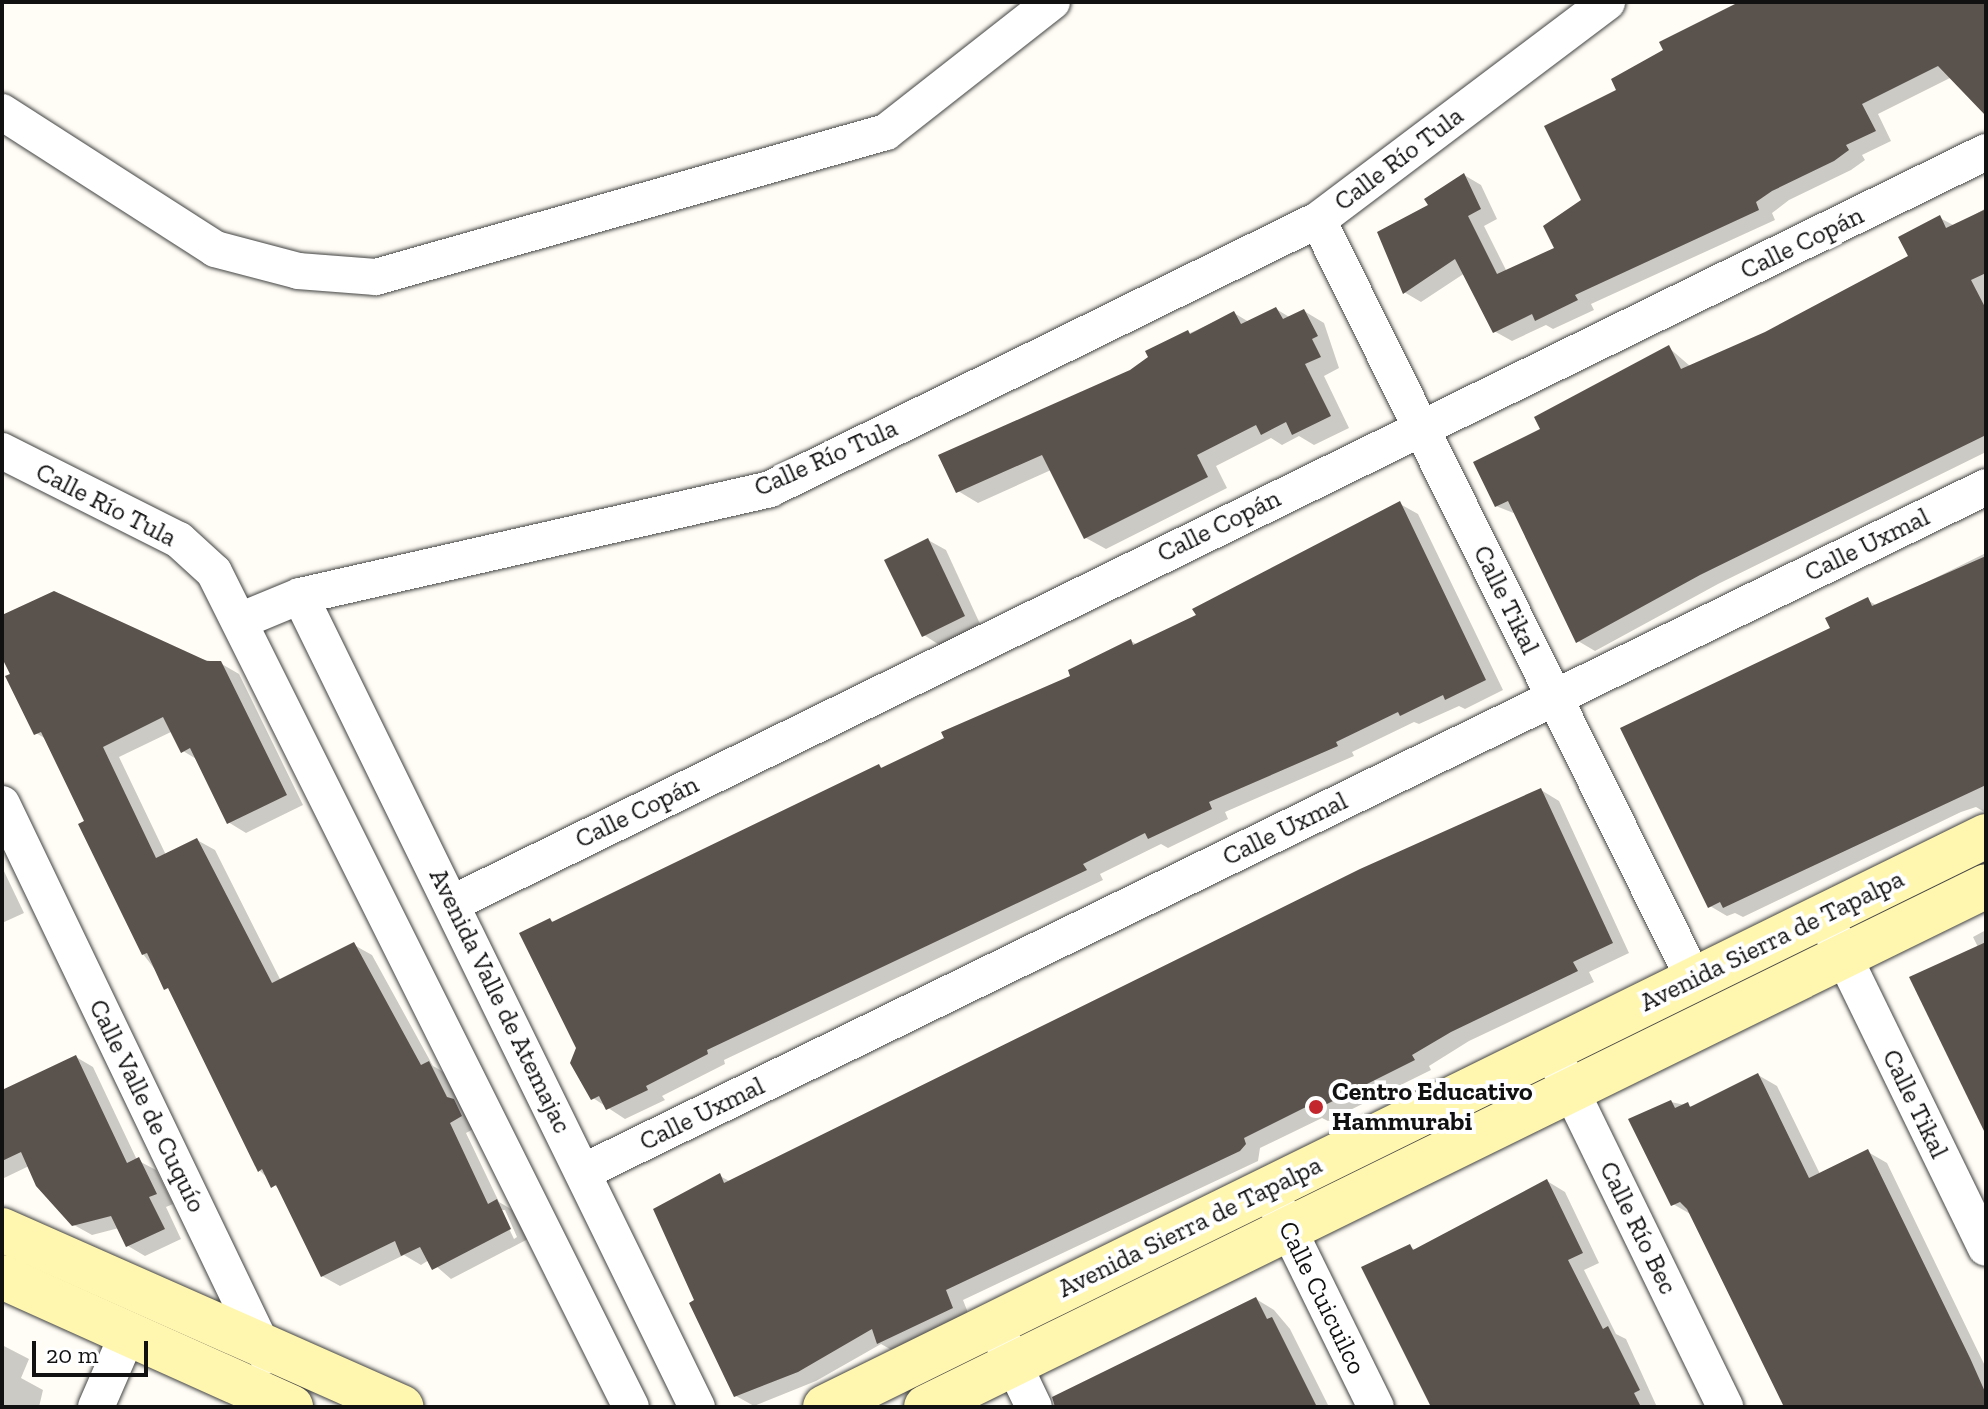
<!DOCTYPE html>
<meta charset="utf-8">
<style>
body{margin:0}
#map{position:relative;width:1988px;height:1409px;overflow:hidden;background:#fffdf5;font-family:"Zilla Slab",serif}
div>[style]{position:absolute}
.shadow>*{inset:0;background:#0003}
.building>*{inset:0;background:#5a524d}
.roads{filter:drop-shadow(0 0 2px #444) drop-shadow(0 0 2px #444)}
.street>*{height:36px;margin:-18px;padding:0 18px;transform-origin:18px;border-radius:18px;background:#fff}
.secondary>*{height:44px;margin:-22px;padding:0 22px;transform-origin:22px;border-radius:22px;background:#fff6b0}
.dots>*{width:22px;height:22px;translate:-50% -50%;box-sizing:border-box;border:4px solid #fff;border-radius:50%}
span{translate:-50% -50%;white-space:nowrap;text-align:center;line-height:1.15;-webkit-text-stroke:8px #fff;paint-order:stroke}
.street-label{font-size:26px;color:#111}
.poi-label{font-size:26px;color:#111;font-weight:700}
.left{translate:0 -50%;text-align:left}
.frame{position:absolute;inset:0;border:4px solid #111;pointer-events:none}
.scale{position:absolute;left:32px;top:1341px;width:116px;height:36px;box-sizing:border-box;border:4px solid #111;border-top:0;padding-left:10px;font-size:24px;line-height:28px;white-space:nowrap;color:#111;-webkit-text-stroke:6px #fff;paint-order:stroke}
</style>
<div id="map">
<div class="shadow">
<i style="clip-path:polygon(1745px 2px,1986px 2px,1986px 110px,1952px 77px,1878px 114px,1891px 141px,1862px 155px,1865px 160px,1851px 170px,1789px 200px,1772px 213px,1775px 220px,1591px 304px,1594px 310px,1553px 329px,1546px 325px,1512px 341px,1494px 331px,1465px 273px,1421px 302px,1404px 292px,1431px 206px,1464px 175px,1481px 185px,1497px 219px,1484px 226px,1507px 272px,1556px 249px,1584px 201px,1619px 91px)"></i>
<i style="clip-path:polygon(1986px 208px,1986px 452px,1718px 584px,1595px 651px,1578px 641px,1516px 514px,1496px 506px,1543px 430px,1668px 347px,1690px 366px,1766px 334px,1910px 257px,1940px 218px,1955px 226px)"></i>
<i style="clip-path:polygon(1276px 309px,1291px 318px,1304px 311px,1324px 323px,1339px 368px,1324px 376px,1349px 428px,1314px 445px,1299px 436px,1282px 445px,1271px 438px,1216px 466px,1227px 488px,1106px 549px,1086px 538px,1051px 470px,978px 503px,958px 491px,1151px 358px,1148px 352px,1234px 313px,1249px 322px)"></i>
<i style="clip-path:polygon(1400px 504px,1418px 514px,1503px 690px,1465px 709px,1459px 706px,1419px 724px,1414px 722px,1352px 752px,1354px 756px,1225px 812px,1228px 819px,1168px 848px,1161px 844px,1100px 874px,1103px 880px,724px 1060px,725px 1064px,662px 1096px,665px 1100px,625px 1119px,593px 1098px,550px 920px,555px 923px,878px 766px,884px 769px,1073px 677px,1131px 641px,1138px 645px,1199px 616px)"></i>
<i style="clip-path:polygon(928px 540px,946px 550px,981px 626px,941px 646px,924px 635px)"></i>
<i style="clip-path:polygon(1986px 553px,1986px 813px,1976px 807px,1961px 812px,1743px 917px,1735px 913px,1727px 916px,1710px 906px,1833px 629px,1867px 600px,1878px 606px)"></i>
<i style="clip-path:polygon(evenodd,2px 618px,220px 663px,239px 674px,303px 805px,246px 833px,228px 822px,198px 760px,183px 751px,173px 731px,119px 757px,166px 855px,197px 840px,215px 850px,281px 981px,354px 945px,372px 955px,433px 1066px,447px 1074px,479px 1126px,466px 1133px,499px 1202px,514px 1211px,528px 1239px,451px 1279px,429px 1260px,421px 1265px,404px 1255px,340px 1286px,322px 1276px,281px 1191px,259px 1170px,173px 993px,143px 954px,86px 822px,46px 739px,36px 733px,2px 656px,2px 618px,500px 1210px,505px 1210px,517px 1237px,514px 1239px,500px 1210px)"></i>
<i style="clip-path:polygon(1541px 790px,1559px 801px,1629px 953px,1589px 972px,1594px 982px,1469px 1041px,1429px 1066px,1431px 1070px,1328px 1121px,1322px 1118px,1260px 1148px,1258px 1161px,963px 1300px,970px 1318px,897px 1353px,881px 1344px,816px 1381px,754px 1406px,736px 1396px,696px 1301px,720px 1176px,731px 1182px)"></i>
<i style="clip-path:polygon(2px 867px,24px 913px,2px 923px)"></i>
<i style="clip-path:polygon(1986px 930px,1986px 1107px,1978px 947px,1973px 937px)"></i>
<i style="clip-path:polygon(76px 1057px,93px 1067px,137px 1160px,156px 1170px,173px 1204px,166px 1207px,181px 1239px,145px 1256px,128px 1246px,119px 1228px,92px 1235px,74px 1225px,29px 1166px,2px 1179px,2px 1091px)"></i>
<i style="clip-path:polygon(1758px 1075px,1777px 1086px,1820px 1174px,1868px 1152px,1887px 1163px,1986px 1368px,1986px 1407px,1785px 1407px,1692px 1215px,1673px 1204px,1671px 1102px,1694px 1107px)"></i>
<i style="clip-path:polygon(1547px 1181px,1565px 1192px,1599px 1263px,1584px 1270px,1616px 1334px,1626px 1339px,1657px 1407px,1441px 1407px,1410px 1247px,1416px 1250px)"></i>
<i style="clip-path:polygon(1256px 1299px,1274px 1310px,1290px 1329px,1329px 1407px,1084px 1407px)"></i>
<i style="clip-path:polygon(2px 1345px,29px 1359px,21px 1378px,43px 1390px,39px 1407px,2px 1407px)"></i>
</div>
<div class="building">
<i style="clip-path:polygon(1739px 2px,1986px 2px,1986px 116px,1938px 66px,1862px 104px,1876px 131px,1846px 145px,1849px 150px,1834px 161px,1772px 191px,1756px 202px,1759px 210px,1575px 295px,1578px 300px,1535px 321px,1532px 314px,1493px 333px,1455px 259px,1403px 294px,1377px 232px,1428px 205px,1424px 199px,1464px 173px,1481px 209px,1468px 216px,1497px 274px,1554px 248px,1543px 226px,1581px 200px,1544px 126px,1616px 90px,1611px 79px,1663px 50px,1659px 42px)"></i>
<i style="clip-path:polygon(1986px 209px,1986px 273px,1971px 280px,1986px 309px,1986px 435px,1700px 575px,1576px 643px,1508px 501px,1495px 507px,1473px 462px,1540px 429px,1534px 417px,1669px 345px,1681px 369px,1765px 332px,1908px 256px,1898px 237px,1940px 215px,1946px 228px)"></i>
<i style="clip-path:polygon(1276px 307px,1283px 319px,1304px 309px,1318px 336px,1312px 339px,1321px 357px,1305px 364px,1331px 416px,1292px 435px,1286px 422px,1261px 435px,1256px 425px,1197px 455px,1208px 477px,1084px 539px,1042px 455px,956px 493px,938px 455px,1130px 370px,1148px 357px,1145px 351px,1188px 330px,1190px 334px,1234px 311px,1241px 324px)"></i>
<i style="clip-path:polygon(1400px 501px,1486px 680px,1445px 700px,1443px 695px,1400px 716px,1398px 712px,1336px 742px,1338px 746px,1209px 802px,1212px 809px,1148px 839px,1145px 833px,1083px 864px,1087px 870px,707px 1050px,708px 1054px,646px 1086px,648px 1090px,606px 1110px,599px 1096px,591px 1100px,570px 1063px,576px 1048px,519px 933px,550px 918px,552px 922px,879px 764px,881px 768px,944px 738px,941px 732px,1070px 676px,1068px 670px,1131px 639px,1133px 645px,1196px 615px,1192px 609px)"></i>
<i style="clip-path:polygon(928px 538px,965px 616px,922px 637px,884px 560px)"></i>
<i style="clip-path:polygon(1986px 556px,1986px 785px,1723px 908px,1720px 902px,1708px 908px,1620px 728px,1830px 628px,1825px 618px,1868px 597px,1872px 606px)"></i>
<i style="clip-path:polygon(54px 591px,207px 661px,221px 661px,287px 795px,227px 824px,190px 748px,181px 753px,163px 717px,103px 747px,156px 858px,197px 838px,272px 983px,354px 942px,421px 1065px,429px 1061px,447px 1097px,454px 1099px,462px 1116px,450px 1123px,488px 1204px,497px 1199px,511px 1229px,432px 1270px,420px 1247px,401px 1256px,395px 1241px,321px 1277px,276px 1185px,271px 1188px,262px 1169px,258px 1172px,168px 988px,164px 990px,147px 953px,142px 955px,78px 824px,84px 821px,41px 732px,34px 735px,5px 676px,10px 674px,2px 658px,2px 615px)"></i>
<i style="clip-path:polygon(1541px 788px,1613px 943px,1573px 962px,1578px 971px,1451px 1032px,1412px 1055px,1415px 1060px,1309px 1113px,1306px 1107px,1244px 1138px,1246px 1144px,1240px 1151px,946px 1290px,953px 1308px,877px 1344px,872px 1329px,798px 1372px,734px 1397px,689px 1303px,694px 1300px,653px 1209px,720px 1173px,724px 1183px,1360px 869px)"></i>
<i style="clip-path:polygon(1986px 942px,1986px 1135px,1909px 977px)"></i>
<i style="clip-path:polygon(76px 1055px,127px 1163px,139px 1157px,157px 1194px,149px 1197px,165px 1229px,126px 1247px,111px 1216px,72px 1226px,36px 1186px,21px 1152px,2px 1161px,2px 1090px)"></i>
<i style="clip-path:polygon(1758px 1073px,1809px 1178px,1868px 1149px,1970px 1358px,1986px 1394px,1986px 1407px,1784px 1407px,1687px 1209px,1680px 1202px,1671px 1206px,1628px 1119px,1671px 1100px,1675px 1108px,1688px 1102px,1690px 1107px)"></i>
<i style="clip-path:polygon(1547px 1179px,1583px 1253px,1568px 1260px,1603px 1329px,1608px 1326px,1640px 1390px,1634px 1393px,1641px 1407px,1431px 1407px,1361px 1267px,1410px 1244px,1413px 1250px)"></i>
<i style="clip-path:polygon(1256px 1297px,1267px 1319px,1272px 1317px,1317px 1407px,1055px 1407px,1052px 1397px)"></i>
</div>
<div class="roads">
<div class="street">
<i style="left:2px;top:112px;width:253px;rotate:32.7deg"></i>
<i style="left:215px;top:249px;width:86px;rotate:14.8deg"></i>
<i style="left:298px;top:271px;width:78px;rotate:4.4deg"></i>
<i style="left:376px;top:277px;width:530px;rotate:-15.87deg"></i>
<i style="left:886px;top:132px;width:211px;rotate:-38.1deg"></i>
<i style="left:1318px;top:220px;width:847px;rotate:63.65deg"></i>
<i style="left:2px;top:451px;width:198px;rotate:26.7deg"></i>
<i style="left:179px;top:540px;width:47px;rotate:42.4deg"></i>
<i style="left:214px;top:572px;width:933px;rotate:63.46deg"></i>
<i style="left:300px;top:596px;width:903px;rotate:63.92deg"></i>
<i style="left:242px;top:620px;width:63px;rotate:-22.5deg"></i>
<i style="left:300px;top:596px;width:482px;rotate:-12.8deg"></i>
<i style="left:770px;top:489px;width:610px;rotate:-26.15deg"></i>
<i style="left:1318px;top:220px;width:362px;rotate:-37deg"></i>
<i style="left:2px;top:804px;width:612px;rotate:64.36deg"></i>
<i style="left:453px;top:903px;width:1707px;rotate:-26.1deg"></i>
<i style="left:1824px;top:916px;width:369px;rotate:64deg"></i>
<i style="left:1559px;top:1066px;width:379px;rotate:64deg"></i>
<i style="left:583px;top:1172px;width:1561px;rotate:-26.02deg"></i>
<i style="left:1276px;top:1204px;width:226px;rotate:63.8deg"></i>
<i style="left:1002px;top:1340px;width:74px;rotate:64.5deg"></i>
<i style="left:96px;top:1407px;width:83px;rotate:-66.5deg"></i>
</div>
<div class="secondary">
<i style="left:2px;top:1230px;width:437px;rotate:23.9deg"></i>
<i style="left:2px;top:1277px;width:317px;rotate:24.2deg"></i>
<i style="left:825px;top:1407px;width:1294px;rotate:-26.19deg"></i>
<i style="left:926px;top:1407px;width:1181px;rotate:-26.17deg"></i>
</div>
</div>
<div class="dots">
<i style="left:1316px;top:1107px;background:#c4262e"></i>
</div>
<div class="street-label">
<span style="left:1399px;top:159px;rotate:-37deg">Calle Río Tula</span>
<span style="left:1802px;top:243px;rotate:-26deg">Calle Copán</span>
<span style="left:826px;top:458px;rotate:-24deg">Calle Río Tula</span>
<span style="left:106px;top:505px;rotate:27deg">Calle Río Tula</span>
<span style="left:1219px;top:526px;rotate:-26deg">Calle Copán</span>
<span style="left:1867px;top:545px;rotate:-26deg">Calle Uxmal</span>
<span style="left:1506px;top:600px;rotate:64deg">Calle Tikal</span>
<span style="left:637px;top:812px;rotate:-26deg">Calle Copán</span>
<span style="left:1285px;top:829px;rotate:-26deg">Calle Uxmal</span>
<span style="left:1772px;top:941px;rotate:-26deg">Avenida Sierra de Tapalpa</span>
<span style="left:500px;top:1001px;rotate:64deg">Avenida Valle de Atemajac</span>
<span style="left:1915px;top:1104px;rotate:64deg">Calle Tikal</span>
<span style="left:147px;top:1106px;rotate:64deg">Calle Valle de Cuquío</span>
<span style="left:702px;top:1114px;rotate:-26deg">Calle Uxmal</span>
<span style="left:1190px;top:1227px;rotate:-26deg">Avenida Sierra de Tapalpa</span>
<span style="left:1638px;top:1228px;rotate:64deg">Calle Río Bec</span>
<span style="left:1322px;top:1298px;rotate:64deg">Calle Cuicuilco</span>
</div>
<div class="poi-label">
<span class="left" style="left:1332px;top:1107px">Centro Educativo<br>Hammurabi</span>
</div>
<div class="frame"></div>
<div class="scale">20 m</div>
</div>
